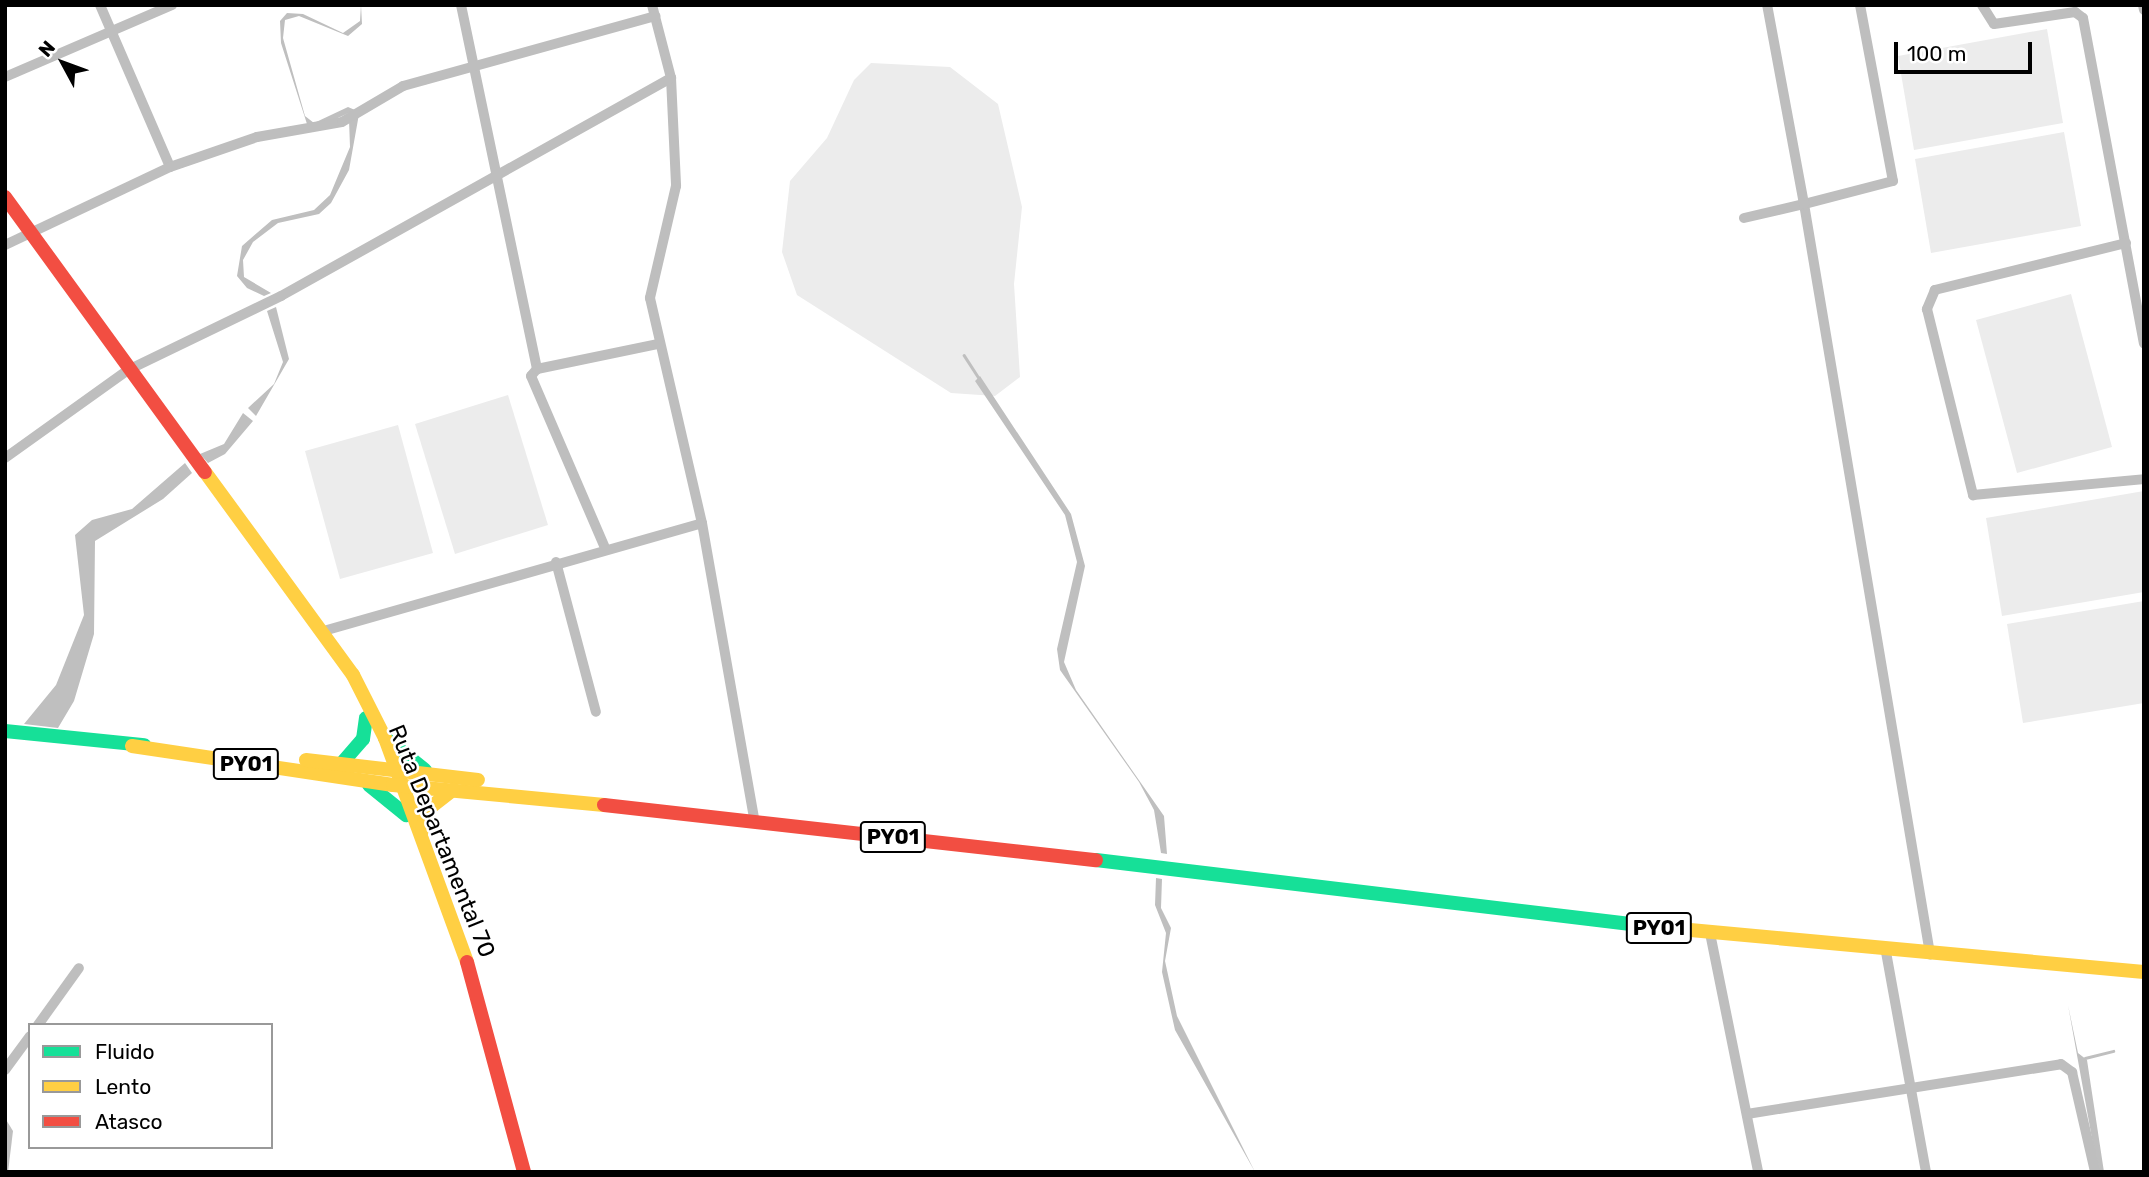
<!DOCTYPE html>
<style>
body{margin:0}
#map{position:relative;width:2149px;height:1177px;overflow:hidden;background:#fff;font-family:Rubik,sans-serif}
div>[style]{position:absolute}
.green>*{inset:0;background:#ececec}
.water>*{inset:0;background:#bfbfbf}
.stream>*{height:2.5px;margin:-1.25px;padding:0 1.25px;transform-origin:1.25px;border-radius:1.25px;background:#bfbfbf}
.street>*{height:10px;margin:-5px;padding:0 5px;transform-origin:5px;border-radius:5px;background:#bebebe}
.fast>*{height:14px;margin:-7px;padding:0 7px;transform-origin:7px;border-radius:7px;background:#16e098}
.slow>*{height:14px;margin:-7px;padding:0 7px;transform-origin:7px;border-radius:7px;background:#ffcf43}
.jam>*{height:14px;margin:-7px;padding:0 7px;transform-origin:7px;border-radius:7px;background:#f24e42}
span{translate:-50% -50%;white-space:nowrap;text-align:center;line-height:1.15;-webkit-text-stroke:5px #fff;paint-order:stroke}
.shield-label span{padding:2px 5px;background:#fff;border:2px solid;border-radius:5px;-webkit-text-stroke-width:0}
.shield-label{font-size:21px;color:#000;font-weight:700}
.street-label{font-size:23px;color:#000}
.frame{position:absolute;inset:0;border:7px solid #000;pointer-events:none}
.legend{position:absolute;left:28px;top:1023px;width:245px;height:126px;box-sizing:border-box;background:#fff;border:2px solid #999;margin:0;padding:9px 12px;list-style:none;font-size:21px;color:#000}
.legend li{display:flex;align-items:center;gap:14px;height:35px}
.legend b{width:35px;border:2px solid #999}
.north{position:absolute;left:28px;top:28px;width:70px;height:70px;-webkit-text-stroke:5px #fff;paint-order:stroke;rotate:311deg;font-size:19px;font-weight:700;line-height:28px;text-align:center;color:#000}
.north::after{content:'';display:block;margin:auto;width:24px;height:32px;background:#000;clip-path:polygon(50% 0,100% 100%,50% 72%,0 100%)}
.scale{position:absolute;left:1894px;top:42px;width:138px;height:32px;box-sizing:border-box;border:4px solid #000;border-top:0;padding-left:9px;font-size:21px;line-height:24px;white-space:nowrap;color:#000;-webkit-text-stroke:5px #fff;paint-order:stroke}
</style>
<div id="map">
<div class="green">
<i style="clip-path:polygon(2047px 29px,2063px 123px,1914px 150px,1898px 56px)"></i>
<i style="clip-path:polygon(871px 63px,950px 67px,998px 104px,1022px 207px,1014px 284px,1020px 377px,995px 396px,951px 393px,797px 295px,782px 252px,790px 181px,827px 138px,854px 80px)"></i>
<i style="clip-path:polygon(2064px 132px,2081px 226px,1931px 253px,1915px 159px)"></i>
<i style="clip-path:polygon(2071px 294px,2112px 447px,2017px 473px,1976px 320px)"></i>
<i style="clip-path:polygon(508px 395px,548px 525px,455px 554px,415px 424px)"></i>
<i style="clip-path:polygon(398px 425px,433px 553px,340px 579px,305px 451px)"></i>
<i style="clip-path:polygon(2144px 491px,2144px 592px,2002px 616px,1986px 518px)"></i>
<i style="clip-path:polygon(2144px 601px,2144px 703px,2023px 723px,2007px 624px)"></i>
</div>
<div class="water">
<i style="clip-path:polygon(361px 5px,362px 24px,348px 36px,299px 16px,285px 20px,283px 38px,305px 116px,314px 123px,348px 107px,355px 110px,323px 125px,307px 124px,281px 43px,280px 21px,287px 13px,303px 14px,343px 33px,360px 21px)"></i>
<i style="clip-path:polygon(359px 114px,349px 170px,331px 203px,319px 214px,278px 223px,253px 242px,243px 260px,244px 277px,271px 293px,264px 296px,247px 288px,237px 276px,242px 246px,272px 220px,314px 210px,330px 195px,350px 147px,349px 120px)"></i>
<i style="clip-path:polygon(276px 307px,289px 359px,256px 416px,248px 408px,274px 384px,283px 362px,267px 311px)"></i>
<i style="clip-path:polygon(980px 376px,1071px 514px,1085px 566px,1064px 662px,1076px 690px,1164px 816px,1167px 854px,1161px 853px,1154px 810px,1139px 782px,1060px 670px,1057px 649px,1077px 562px,1065px 515px,975px 381px)"></i>
<i style="clip-path:polygon(243px 413px,253px 421px,225px 454px,208px 463px,200px 454px,224px 444px)"></i>
<i style="clip-path:polygon(185px 463px,192px 473px,163px 499px,95px 541px,94px 634px,74px 701px,58px 728px,24px 724px,56px 685px,84px 615px,75px 535px,92px 520px,132px 509px)"></i>
<i style="clip-path:polygon(1156px 878px,1162px 879px,1161px 908px,1171px 928px,1165px 961px,1177px 1016px,1255px 1172px,1175px 1030px,1162px 972px,1166px 933px,1155px 905px)"></i>
<i style="clip-path:polygon(2068px 1005px,2078px 1053px,2087px 1060px,2104px 1172px,2098px 1172px)"></i>
<i style="clip-path:polygon(5px 1118px,13px 1131px,8px 1172px,5px 1172px)"></i>
</div>
<div class="stream">
<i style="left:964px;top:355px;width:27px;rotate:57deg"></i>
<i style="left:2085px;top:1058px;width:29px;rotate:-14deg"></i>
</div>
<div class="street">
<i style="left:100px;top:5px;width:176px;rotate:66.6deg"></i>
<i style="left:461px;top:5px;width:372px;rotate:78.2deg"></i>
<i style="left:537px;top:369px;width:9px;rotate:131deg"></i>
<i style="left:531px;top:376px;width:187px;rotate:66.7deg"></i>
<i style="left:652px;top:5px;width:75px;rotate:75.4deg"></i>
<i style="left:671px;top:78px;width:108px;rotate:87.3deg"></i>
<i style="left:676px;top:186px;width:115px;rotate:103.1deg"></i>
<i style="left:650px;top:298px;width:231px;rotate:77deg"></i>
<i style="left:702px;top:523px;width:301px;rotate:80deg"></i>
<i style="left:1860px;top:5px;width:179px;rotate:79.4deg"></i>
<i style="left:1893px;top:181px;width:92px;rotate:165.5deg"></i>
<i style="left:1804px;top:204px;width:761px;rotate:80.46deg"></i>
<i style="left:1982px;top:5px;width:22px;rotate:58deg"></i>
<i style="left:1994px;top:24px;width:82px;rotate:-8.4deg"></i>
<i style="left:2075px;top:12px;width:10px;rotate:37deg"></i>
<i style="left:2083px;top:18px;width:331px;rotate:79.4deg"></i>
<i style="left:2143px;top:5px;width:5px;rotate:79deg"></i>
<i style="left:5px;top:77px;width:182px;rotate:-23.3deg"></i>
<i style="left:1744px;top:218px;width:62px;rotate:-13.1deg"></i>
<i style="left:1804px;top:204px;width:202px;rotate:-100.5deg"></i>
<i style="left:2126px;top:243px;width:197px;rotate:166.2deg"></i>
<i style="left:1935px;top:290px;width:21px;rotate:113deg"></i>
<i style="left:1927px;top:309px;width:192px;rotate:76.1deg"></i>
<i style="left:1973px;top:495px;width:172px;rotate:-5.3deg"></i>
<i style="left:5px;top:245px;width:183px;rotate:-25.3deg"></i>
<i style="left:170px;top:167px;width:92px;rotate:-19deg"></i>
<i style="left:257px;top:137px;width:86px;rotate:-10deg"></i>
<i style="left:342px;top:122px;width:71px;rotate:-30.5deg"></i>
<i style="left:403px;top:86px;width:262px;rotate:-15.5deg"></i>
<i style="left:537px;top:369px;width:124px;rotate:-11.7deg"></i>
<i style="left:5px;top:458px;width:151px;rotate:-35.6deg"></i>
<i style="left:128px;top:370px;width:170px;rotate:-25.8deg"></i>
<i style="left:281px;top:296px;width:447px;rotate:-29.2deg"></i>
<i style="left:556px;top:562px;width:155px;rotate:75.1deg"></i>
<i style="left:320px;top:632px;width:397px;rotate:-15.9deg"></i>
<i style="left:1710px;top:933px;width:244px;rotate:78.6deg"></i>
<i style="left:1886px;top:952px;width:224px;rotate:79.7deg"></i>
<i style="left:38px;top:1025px;width:70px;rotate:-54.3deg"></i>
<i style="left:5px;top:1070px;width:42px;rotate:-53.7deg"></i>
<i style="left:1747px;top:1114px;width:318px;rotate:-9deg"></i>
<i style="left:2061px;top:1064px;width:14px;rotate:36deg"></i>
<i style="left:2072px;top:1072px;width:103px;rotate:77deg"></i>
</div>
<div class="fast">
<i style="left:5px;top:731px;width:140px;rotate:5.8deg"></i>
<i style="left:385px;top:738px;width:51px;rotate:38.7deg"></i>
<i style="left:342px;top:763px;width:32px;rotate:-49deg"></i>
<i style="left:363px;top:739px;width:21px;rotate:-82deg"></i>
<i style="left:369px;top:785px;width:48px;rotate:39deg"></i>
<i style="left:1096px;top:860px;width:555px;rotate:6.83deg"></i>
</div>
<div class="slow">
<i style="left:205px;top:472px;width:251px;rotate:53.9deg"></i>
<i style="left:353px;top:675px;width:71px;rotate:63.1deg"></i>
<i style="left:385px;top:738px;width:239px;rotate:69.9deg"></i>
<i style="left:132px;top:746px;width:264px;rotate:8.5deg"></i>
<i style="left:393px;top:785px;width:212px;rotate:5.4deg"></i>
<i style="left:306px;top:760px;width:173px;rotate:6.6deg"></i>
<i style="left:422px;top:831px;width:22px;rotate:-77deg"></i>
<i style="left:427px;top:810px;width:33px;rotate:-38deg"></i>
<i style="left:1647px;top:926px;width:499px;rotate:5.3deg"></i>
</div>
<div class="jam">
<i style="left:5px;top:197px;width:340px;rotate:54deg"></i>
<i style="left:604px;top:805px;width:495px;rotate:6.4deg"></i>
<i style="left:467px;top:962px;width:218px;rotate:74.8deg"></i>
</div>
<div class="shield-label">
<span style="left:246px;top:764px">PY01</span>
<span style="left:893px;top:837px">PY01</span>
<span style="left:1659px;top:928px">PY01</span>
</div>
<div class="street-label">
<span style="left:442px;top:841px;rotate:68deg">Ruta Departamental 70</span>
</div>
<div class="frame"></div>
<ul class="legend">
<li><b style="height:9px;background:#16e098"></b>Fluido</li>
<li><b style="height:9px;background:#ffcf43"></b>Lento</li>
<li><b style="height:9px;background:#f24e42"></b>Atasco</li>
</ul>
<div class="north">N</div>
<div class="scale">100 m</div>
</div>
